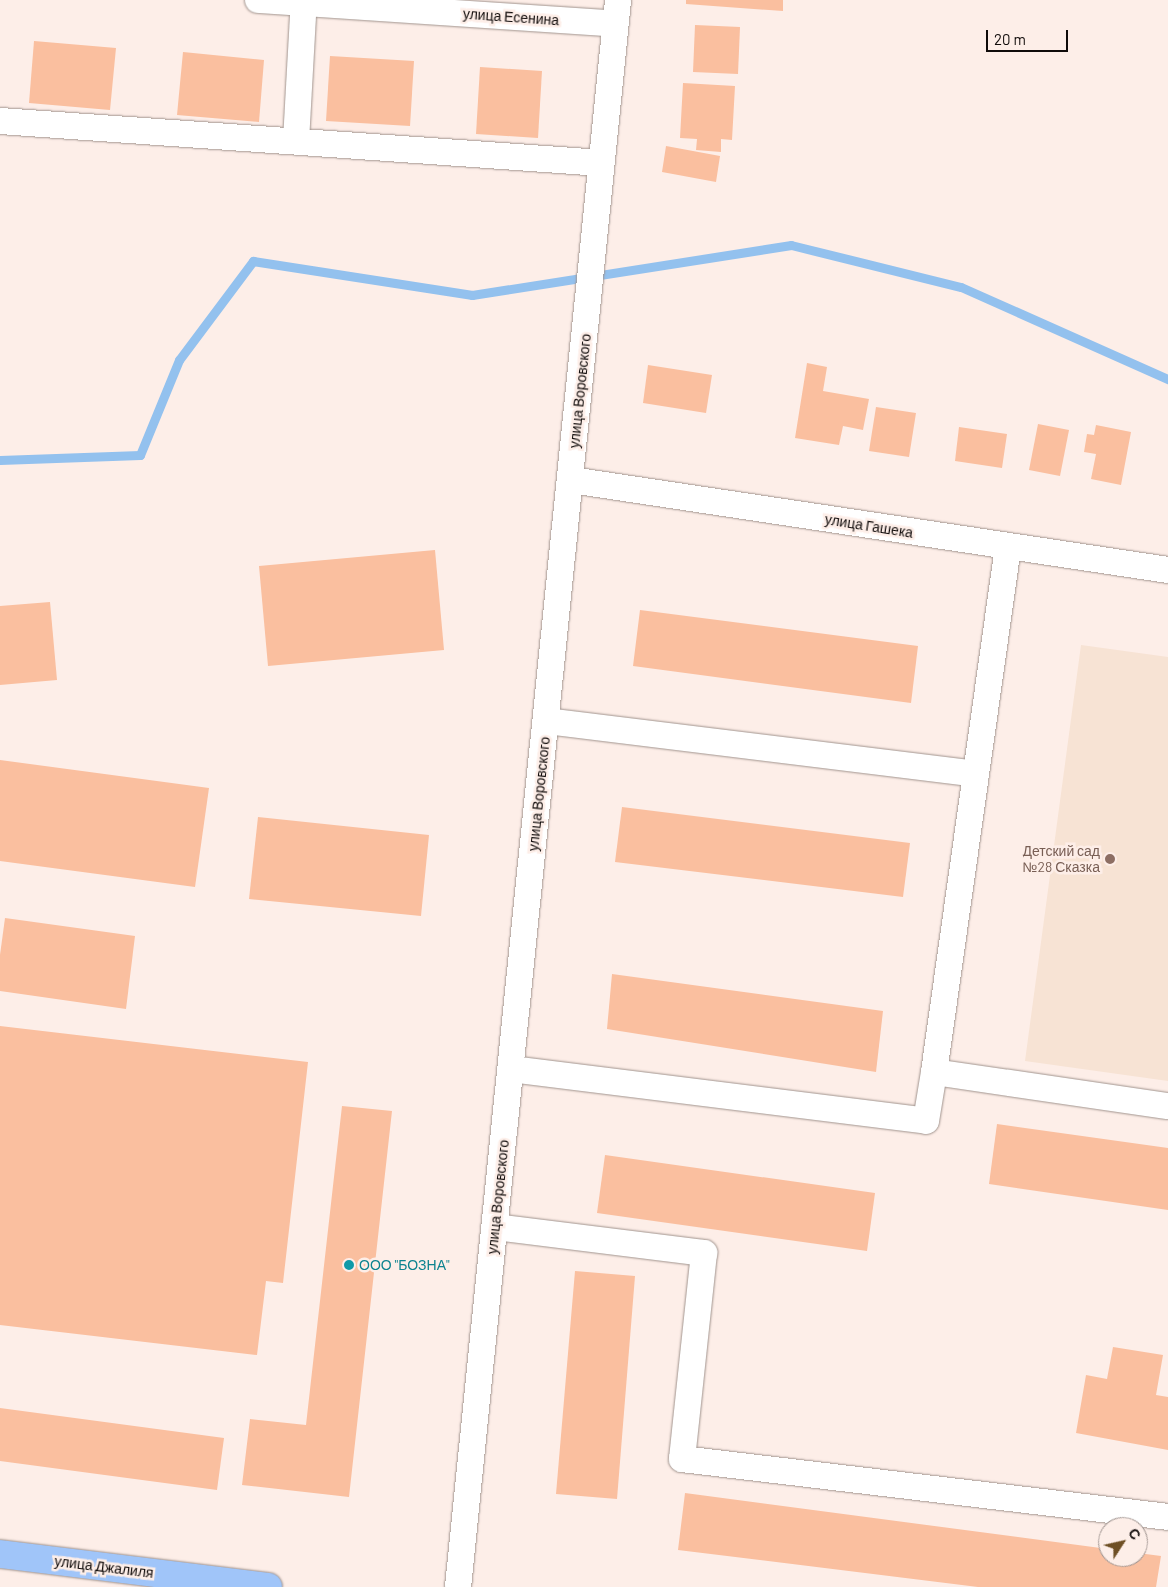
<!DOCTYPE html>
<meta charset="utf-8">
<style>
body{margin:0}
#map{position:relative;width:1168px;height:1587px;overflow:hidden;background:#fdeee8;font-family:Barlow,sans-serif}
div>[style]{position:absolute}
.education>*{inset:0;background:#f7e3d4}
.stream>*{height:9px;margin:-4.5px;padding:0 4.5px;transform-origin:4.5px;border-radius:4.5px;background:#93c1ee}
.building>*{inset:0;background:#fabf9f}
.roads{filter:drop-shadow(0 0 1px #a1948e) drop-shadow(0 0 1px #a1948e)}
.minor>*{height:26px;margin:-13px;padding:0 13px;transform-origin:13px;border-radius:13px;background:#fff}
.major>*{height:28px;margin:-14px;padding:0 14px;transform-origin:14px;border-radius:14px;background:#a0c5f9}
.dots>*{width:14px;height:14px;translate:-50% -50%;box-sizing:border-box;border:2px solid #fdeee8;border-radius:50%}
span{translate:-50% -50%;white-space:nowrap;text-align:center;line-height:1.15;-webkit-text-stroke:5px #fdeee8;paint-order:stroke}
.street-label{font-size:14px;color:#100b0a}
.education-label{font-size:14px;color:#785e54}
.right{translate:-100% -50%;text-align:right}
.culture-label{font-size:14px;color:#0d838f}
.left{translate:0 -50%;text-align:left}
.north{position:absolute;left:1098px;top:1517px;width:50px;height:50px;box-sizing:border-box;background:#fdeee8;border:1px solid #9e938f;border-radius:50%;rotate:55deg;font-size:14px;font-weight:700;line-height:20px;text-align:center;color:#100b0a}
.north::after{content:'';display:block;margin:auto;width:18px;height:22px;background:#6e4f24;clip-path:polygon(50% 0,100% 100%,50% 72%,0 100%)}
.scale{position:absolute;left:986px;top:30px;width:82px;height:22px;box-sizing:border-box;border:2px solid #100b0a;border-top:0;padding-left:6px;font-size:15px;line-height:18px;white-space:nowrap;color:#100b0a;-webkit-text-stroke:4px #fdeee8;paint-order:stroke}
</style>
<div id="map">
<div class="education">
<i style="clip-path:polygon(1081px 645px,1168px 657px,1168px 1081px,1025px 1061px)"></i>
</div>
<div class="stream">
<i style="left:0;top:460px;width:140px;rotate:-2deg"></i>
<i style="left:140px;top:455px;width:103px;rotate:-67.7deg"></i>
<i style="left:179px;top:360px;width:124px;rotate:-53.2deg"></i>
<i style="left:253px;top:261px;width:222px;rotate:8.8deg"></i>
<i style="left:472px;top:295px;width:323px;rotate:-8.9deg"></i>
<i style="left:791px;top:245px;width:175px;rotate:13.9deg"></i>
<i style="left:961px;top:287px;width:227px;rotate:24deg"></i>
</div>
<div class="building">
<i style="clip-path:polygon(686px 0,783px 0,783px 11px,686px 4px)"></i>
<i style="clip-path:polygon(695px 25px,740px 27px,738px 74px,693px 72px)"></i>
<i style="clip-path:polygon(34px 41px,116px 48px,110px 110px,29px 103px)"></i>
<i style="clip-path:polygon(183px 52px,264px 60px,259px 122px,177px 115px)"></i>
<i style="clip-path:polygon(330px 56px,414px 61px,410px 126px,326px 121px)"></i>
<i style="clip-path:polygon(480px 67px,542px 71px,538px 138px,476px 134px)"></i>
<i style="clip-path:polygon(683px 83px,735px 86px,732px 140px,721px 139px,721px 152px,696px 150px,697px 139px,680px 138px)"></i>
<i style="clip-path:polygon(666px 146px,720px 156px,716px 182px,662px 172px)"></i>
<i style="clip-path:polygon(807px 363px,827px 367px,823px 391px,869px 399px,863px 430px,843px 426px,839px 445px,795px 438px)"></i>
<i style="clip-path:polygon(648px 365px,712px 375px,706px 413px,643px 403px)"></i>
<i style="clip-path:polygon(876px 407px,916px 413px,909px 457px,869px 451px)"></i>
<i style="clip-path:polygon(1038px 424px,1069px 430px,1060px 476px,1029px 470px)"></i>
<i style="clip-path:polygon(1096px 425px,1131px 432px,1121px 485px,1091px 479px,1096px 454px,1084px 452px,1087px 434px,1094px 435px)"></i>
<i style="clip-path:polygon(959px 427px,1007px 434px,1002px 468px,955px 461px)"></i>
<i style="clip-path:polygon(435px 550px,444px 650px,268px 666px,259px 566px)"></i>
<i style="clip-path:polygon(50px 602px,57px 680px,0 685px,0 606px)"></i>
<i style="clip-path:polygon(640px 610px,918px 646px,911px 703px,633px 666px)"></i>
<i style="clip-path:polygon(0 760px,209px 788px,195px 887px,0 861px)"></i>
<i style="clip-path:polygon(622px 807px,910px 843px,903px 897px,615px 862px)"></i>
<i style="clip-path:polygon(258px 817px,429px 835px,421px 916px,249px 899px)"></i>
<i style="clip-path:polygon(5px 918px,135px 936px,126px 1009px,0 991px,0 955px)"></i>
<i style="clip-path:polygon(612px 974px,883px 1011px,876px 1072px,607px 1029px)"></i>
<i style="clip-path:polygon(0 1026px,308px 1062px,283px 1283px,266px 1281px,257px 1355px,0 1325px)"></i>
<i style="clip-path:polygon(342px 1106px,392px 1111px,349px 1497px,242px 1485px,250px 1419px,306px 1425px)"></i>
<i style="clip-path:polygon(997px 1124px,1168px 1148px,1168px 1210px,989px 1184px)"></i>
<i style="clip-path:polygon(605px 1155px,875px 1193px,867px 1251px,597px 1213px)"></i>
<i style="clip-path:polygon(575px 1271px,635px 1276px,617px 1499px,556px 1494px)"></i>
<i style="clip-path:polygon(1113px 1347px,1163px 1355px,1156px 1395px,1168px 1397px,1168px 1450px,1076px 1433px,1086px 1375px,1107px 1379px)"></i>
<i style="clip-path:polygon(0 1408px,224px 1438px,217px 1490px,0 1461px)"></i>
<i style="clip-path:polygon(685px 1493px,1108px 1549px,1108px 1557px,1138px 1557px,1138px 1553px,1161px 1556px,1156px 1587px,978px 1587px,678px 1550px)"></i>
</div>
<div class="roads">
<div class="minor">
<i style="left:258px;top:0;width:358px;rotate:3.8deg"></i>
<i style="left:0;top:121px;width:603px;rotate:3.99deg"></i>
<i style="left:296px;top:141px;width:141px;rotate:-86.8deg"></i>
<i style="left:571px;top:480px;width:604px;rotate:8.57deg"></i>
<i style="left:1008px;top:547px;width:530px;rotate:98.02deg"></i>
<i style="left:934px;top:1072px;width:236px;rotate:8.3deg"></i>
<i style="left:546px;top:721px;width:433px;rotate:7deg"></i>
<i style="left:511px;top:1069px;width:418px;rotate:7.1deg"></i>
<i style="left:926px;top:1121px;width:50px;rotate:-80.7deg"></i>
<i style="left:495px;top:1227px;width:211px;rotate:7.1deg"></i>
<i style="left:704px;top:1253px;width:207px;rotate:96.1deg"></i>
<i style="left:682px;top:1459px;width:489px;rotate:6.8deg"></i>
<i style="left:458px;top:1587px;width:1595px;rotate:-84.24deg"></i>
</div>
<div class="major">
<i style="left:0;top:1554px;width:270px;rotate:7deg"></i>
</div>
</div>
<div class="dots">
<i style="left:1110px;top:859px;background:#8d6e63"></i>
<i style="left:349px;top:1265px;background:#0f9aa8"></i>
</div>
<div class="street-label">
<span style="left:511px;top:17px;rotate:4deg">улица Есенина</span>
<span style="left:580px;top:391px;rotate:-84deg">улица Воровского</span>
<span style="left:869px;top:526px;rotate:9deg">улица Гашека</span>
<span style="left:539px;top:794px;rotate:-84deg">улица Воровского</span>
<span style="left:498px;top:1197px;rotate:-84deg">улица Воровского</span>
<span style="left:104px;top:1567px;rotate:7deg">улица Джалиля</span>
</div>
<div class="education-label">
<span class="right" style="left:1100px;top:859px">Детский сад<br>№28 Сказка</span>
</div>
<div class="culture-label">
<span class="left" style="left:359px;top:1265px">ООО "БОЗНА"</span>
</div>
<div class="north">С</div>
<div class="scale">20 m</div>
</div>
